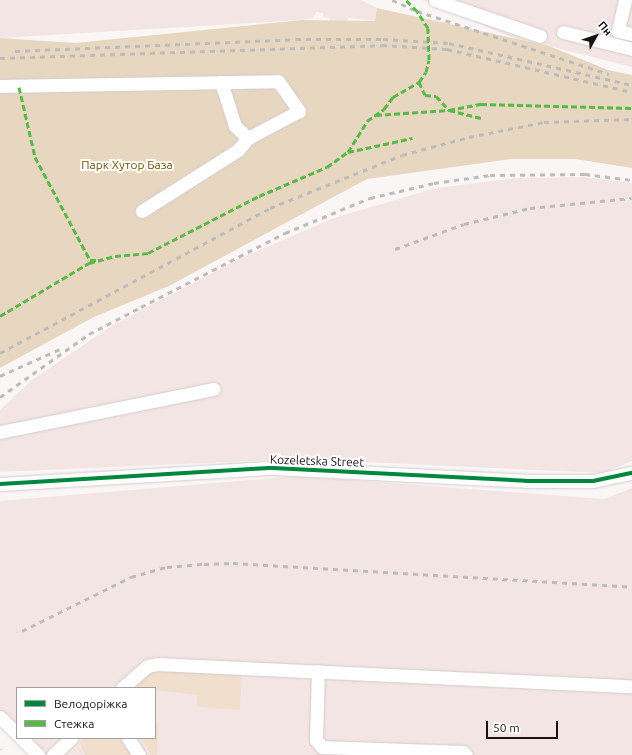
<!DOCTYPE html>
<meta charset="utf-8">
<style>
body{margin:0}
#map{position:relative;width:632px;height:755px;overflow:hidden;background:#fbf6f6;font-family:Ubuntu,sans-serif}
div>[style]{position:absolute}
.built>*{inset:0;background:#f3e5e3}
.green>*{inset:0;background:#efdfcc}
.forest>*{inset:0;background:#e7d7c1}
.roads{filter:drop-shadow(0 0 1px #d2cccc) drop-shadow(0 0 1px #d2cccc)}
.minor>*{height:13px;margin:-6.5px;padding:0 6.5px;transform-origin:6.5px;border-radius:6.5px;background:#fefefe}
.rail>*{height:3px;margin-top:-1.5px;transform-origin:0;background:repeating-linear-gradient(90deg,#bdbcbc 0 5px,transparent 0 10px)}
.quiet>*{height:3px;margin-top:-1.5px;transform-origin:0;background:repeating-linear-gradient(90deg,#58b947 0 6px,transparent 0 9px)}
.cycleway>*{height:4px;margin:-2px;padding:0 2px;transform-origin:2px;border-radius:2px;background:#00873e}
span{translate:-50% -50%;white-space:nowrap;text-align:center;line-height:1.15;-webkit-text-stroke:4px #fff;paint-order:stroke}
.park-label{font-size:12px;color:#704f0a}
.street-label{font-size:12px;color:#191312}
.legend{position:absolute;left:16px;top:687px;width:140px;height:52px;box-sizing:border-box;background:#fff;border:1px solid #a3a1a0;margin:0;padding:5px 7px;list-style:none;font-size:12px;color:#191312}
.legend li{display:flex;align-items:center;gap:8px;height:20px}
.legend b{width:20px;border:1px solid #a3a1a0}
.north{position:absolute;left:576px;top:16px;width:40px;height:40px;-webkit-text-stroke:3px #fff;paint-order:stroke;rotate:50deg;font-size:11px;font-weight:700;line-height:16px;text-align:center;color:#191312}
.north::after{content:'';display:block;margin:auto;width:14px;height:18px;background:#191312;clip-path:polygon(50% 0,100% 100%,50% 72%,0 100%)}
.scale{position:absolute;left:486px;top:721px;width:72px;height:18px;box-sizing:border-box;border:2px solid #191312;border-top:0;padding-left:5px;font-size:12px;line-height:14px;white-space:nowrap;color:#191312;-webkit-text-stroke:3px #fff;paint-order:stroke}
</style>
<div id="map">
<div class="built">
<i style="clip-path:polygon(0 0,361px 0,377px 8px,375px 21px,348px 18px,347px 25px,330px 23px,330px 18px,323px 17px,323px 13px,316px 12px,313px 18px,302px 20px,0 38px)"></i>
<i style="clip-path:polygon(422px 0,632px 0,632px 67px,549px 46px,547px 52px)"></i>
<i style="clip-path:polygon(584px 177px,632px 183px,632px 461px,602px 473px,299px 459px,0 472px,0 410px,32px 380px,113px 325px,239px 259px,334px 218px,436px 188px,517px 178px)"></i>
<i style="clip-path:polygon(evenodd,298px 476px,604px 499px,632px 488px,632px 755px,51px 755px,49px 753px,33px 755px,0 721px,0 501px,298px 476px,17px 688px,155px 688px,155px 738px,17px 738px,17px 688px)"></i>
</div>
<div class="green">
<i style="clip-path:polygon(148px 669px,242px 671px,240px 710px,197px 707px,197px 695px,155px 690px,155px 688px,130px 688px)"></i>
<i style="clip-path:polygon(155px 723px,159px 723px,157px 755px,151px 755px,141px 738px,155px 738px)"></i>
<i style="clip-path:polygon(82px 738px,125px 738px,133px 755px,85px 755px,80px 744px)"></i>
</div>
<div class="forest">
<i style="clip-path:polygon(377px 8px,549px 46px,608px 70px,632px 75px,632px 168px,575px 159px,511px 159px,367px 179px,169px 286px,94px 317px,0 368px,0 38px,75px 43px,302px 20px,375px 21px)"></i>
</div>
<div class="roads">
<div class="minor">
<i style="left:435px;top:0;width:111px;rotate:18.9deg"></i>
<i style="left:625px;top:0;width:32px;rotate:103deg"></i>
<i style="left:618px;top:31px;width:14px;rotate:12deg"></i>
<i style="left:563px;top:32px;width:71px;rotate:13.8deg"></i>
<i style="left:221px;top:82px;width:46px;rotate:72.3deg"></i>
<i style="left:235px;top:126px;width:18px;rotate:43deg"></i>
<i style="left:0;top:86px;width:278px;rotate:-1deg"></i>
<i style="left:278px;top:81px;width:37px;rotate:55deg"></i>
<i style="left:299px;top:111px;width:58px;rotate:152.1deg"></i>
<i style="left:248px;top:138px;width:16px;rotate:130deg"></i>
<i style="left:238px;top:150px;width:114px;rotate:147.6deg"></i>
<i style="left:0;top:432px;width:218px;rotate:-11.4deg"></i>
<i style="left:0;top:484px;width:273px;rotate:-3.4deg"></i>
<i style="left:273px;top:468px;width:253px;rotate:2.9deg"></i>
<i style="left:526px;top:481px;width:67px"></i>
<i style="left:593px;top:481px;width:40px;rotate:-12deg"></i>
<i style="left:318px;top:671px;width:69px;rotate:91.7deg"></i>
<i style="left:316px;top:740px;width:9px;rotate:49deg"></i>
<i style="left:322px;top:747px;width:141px;rotate:2deg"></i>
<i style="left:463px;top:752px;width:4px;rotate:45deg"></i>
<i style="left:122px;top:688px;width:33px;rotate:-41deg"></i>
<i style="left:147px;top:666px;width:10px;rotate:-11deg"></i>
<i style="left:157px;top:664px;width:476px;rotate:2.7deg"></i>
<i style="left:0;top:717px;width:24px;rotate:45deg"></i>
<i style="left:21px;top:738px;width:24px;rotate:45deg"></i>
<i style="left:128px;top:738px;width:20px;rotate:57deg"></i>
<i style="left:53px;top:755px;width:25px;rotate:-43deg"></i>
</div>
</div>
<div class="rail">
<i style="left:392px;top:0;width:27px;rotate:24deg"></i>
<i style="left:417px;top:11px;width:202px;rotate:18.2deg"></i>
<i style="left:15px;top:51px;width:281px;rotate:-2.4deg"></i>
<i style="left:296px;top:39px;width:87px"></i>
<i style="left:383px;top:39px;width:66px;rotate:3.5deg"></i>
<i style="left:449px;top:43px;width:188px;rotate:12.9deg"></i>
<i style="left:0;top:58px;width:382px;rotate:-1.9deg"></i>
<i style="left:382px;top:45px;width:65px;rotate:3.5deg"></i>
<i style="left:447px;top:49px;width:190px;rotate:13.1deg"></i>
<i style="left:395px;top:249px;width:73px;rotate:-19.9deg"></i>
<i style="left:464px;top:224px;width:68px;rotate:-13.6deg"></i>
<i style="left:530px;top:208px;width:102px;rotate:-5.6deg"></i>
<i style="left:0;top:353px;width:306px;rotate:-28.2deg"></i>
<i style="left:270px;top:208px;width:142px;rotate:-21.9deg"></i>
<i style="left:402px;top:155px;width:69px;rotate:-15deg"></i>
<i style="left:469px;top:137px;width:76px;rotate:-11.3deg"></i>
<i style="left:544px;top:122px;width:88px;rotate:-2deg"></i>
<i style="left:0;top:376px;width:68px;rotate:-24.3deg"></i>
<i style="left:0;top:397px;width:109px;rotate:-35.3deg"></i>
<i style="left:89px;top:334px;width:59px;rotate:-27.4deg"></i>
<i style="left:141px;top:307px;width:162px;rotate:-27.2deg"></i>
<i style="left:285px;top:233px;width:92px;rotate:-22.4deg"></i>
<i style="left:370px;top:198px;width:66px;rotate:-13.2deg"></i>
<i style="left:434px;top:183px;width:57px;rotate:-8.1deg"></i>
<i style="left:490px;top:175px;width:95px;rotate:-0.6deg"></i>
<i style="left:585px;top:174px;width:47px;rotate:7.3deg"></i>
<i style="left:22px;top:631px;width:122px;rotate:-26.4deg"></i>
<i style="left:131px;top:577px;width:37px;rotate:-16deg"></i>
<i style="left:167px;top:567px;width:37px;rotate:-5deg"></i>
<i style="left:204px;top:564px;width:29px;rotate:-2deg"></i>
<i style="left:233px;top:563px;width:400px;rotate:3.4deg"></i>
</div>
<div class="quiet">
<i style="left:419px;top:82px;width:14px;rotate:65deg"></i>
<i style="left:425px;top:95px;width:11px;rotate:5deg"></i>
<i style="left:436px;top:96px;width:19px;rotate:47deg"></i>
<i style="left:449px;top:110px;width:33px;rotate:14deg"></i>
<i style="left:19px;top:87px;width:72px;rotate:77.1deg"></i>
<i style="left:35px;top:157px;width:117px;rotate:61.9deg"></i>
<i style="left:90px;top:260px;width:7px"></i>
<i style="left:376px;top:115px;width:73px;rotate:-3.9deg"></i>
<i style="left:449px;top:110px;width:33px;rotate:-11deg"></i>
<i style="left:481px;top:104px;width:151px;rotate:1.5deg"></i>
<i style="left:348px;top:152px;width:66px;rotate:-12.2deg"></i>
<i style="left:0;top:316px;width:104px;rotate:-30.8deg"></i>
<i style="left:89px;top:263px;width:27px;rotate:-15deg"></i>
<i style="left:115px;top:256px;width:33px;rotate:-5deg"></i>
<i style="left:148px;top:253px;width:125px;rotate:-27.2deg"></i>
<i style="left:259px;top:196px;width:74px;rotate:-23.1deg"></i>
<i style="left:327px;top:167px;width:26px;rotate:-36deg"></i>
<i style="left:348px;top:152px;width:36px;rotate:-58deg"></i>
<i style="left:367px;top:121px;width:21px;rotate:-35deg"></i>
<i style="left:384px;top:109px;width:15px;rotate:-53deg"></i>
<i style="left:393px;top:97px;width:30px;rotate:-30deg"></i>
<i style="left:419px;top:82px;width:12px;rotate:-55deg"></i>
<i style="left:426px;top:72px;width:12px;rotate:-76deg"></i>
<i style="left:429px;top:60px;width:32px;rotate:-92deg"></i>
<i style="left:428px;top:28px;width:20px;rotate:-123deg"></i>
<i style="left:417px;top:11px;width:16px;rotate:-135deg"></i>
<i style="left:0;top:748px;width:1px;rotate:90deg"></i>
</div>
<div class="cycleway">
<i style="left:0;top:484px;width:273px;rotate:-3.4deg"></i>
<i style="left:273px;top:468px;width:253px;rotate:2.9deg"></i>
<i style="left:526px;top:481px;width:67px"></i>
<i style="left:593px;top:481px;width:40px;rotate:-12deg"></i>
</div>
<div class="park-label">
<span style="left:127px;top:165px">Парк Хутор База</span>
</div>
<div class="street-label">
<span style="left:317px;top:461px;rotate:2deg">Kozeletska Street</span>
</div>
<ul class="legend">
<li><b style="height:5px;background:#00873e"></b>Велодоріжка</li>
<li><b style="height:5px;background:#58b947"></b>Стежка</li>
</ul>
<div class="north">Пн</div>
<div class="scale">50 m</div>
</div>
